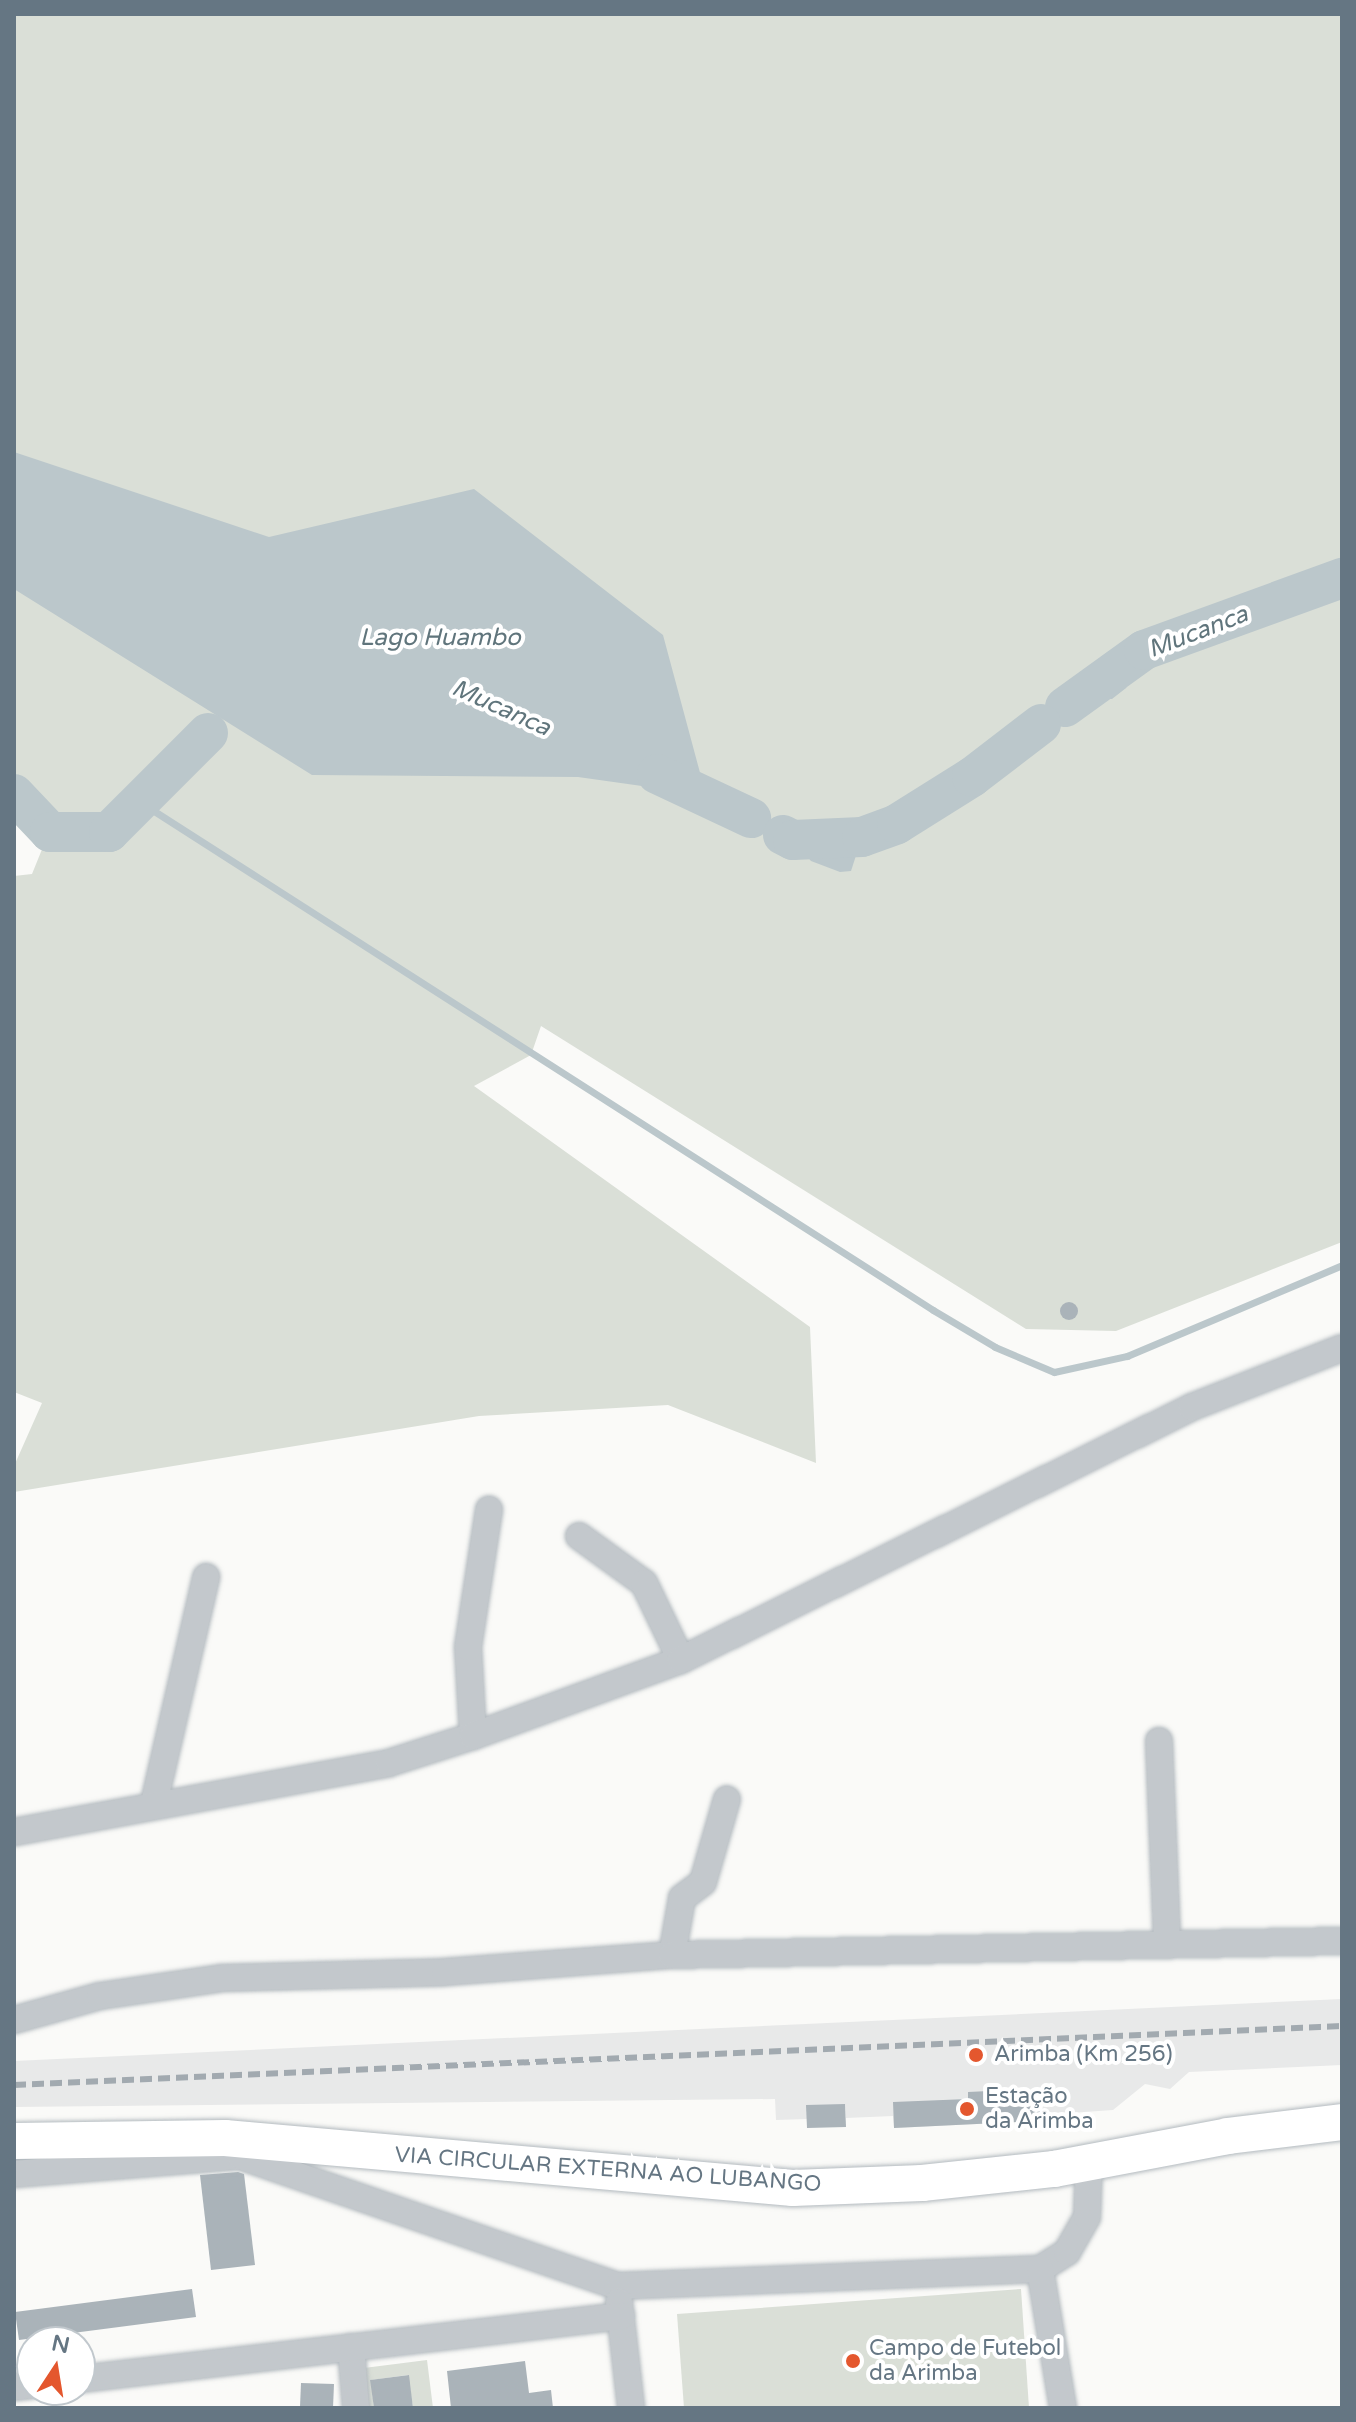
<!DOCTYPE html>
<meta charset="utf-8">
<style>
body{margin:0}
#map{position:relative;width:1356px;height:2422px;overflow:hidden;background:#fafaf8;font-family:"Varela Round",sans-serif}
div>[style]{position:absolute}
.built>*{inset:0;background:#e8e9e9}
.green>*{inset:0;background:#dadfd7}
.water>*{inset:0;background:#bbc7cb}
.stream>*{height:7px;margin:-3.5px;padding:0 3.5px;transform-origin:3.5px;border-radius:3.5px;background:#bbc7cb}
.river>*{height:40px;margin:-20px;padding:0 20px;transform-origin:20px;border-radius:20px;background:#bbc7cb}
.building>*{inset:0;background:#aab3b9}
.round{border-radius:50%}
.roads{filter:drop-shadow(0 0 2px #b3babf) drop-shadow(0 0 2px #b3babf)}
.minor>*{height:26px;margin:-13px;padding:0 13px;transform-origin:13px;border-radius:13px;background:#c3c8cc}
.secondary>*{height:36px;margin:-18px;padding:0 18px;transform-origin:18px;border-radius:18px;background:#fff}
.rail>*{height:6px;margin-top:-3px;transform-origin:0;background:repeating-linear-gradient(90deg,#a2aab0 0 12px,transparent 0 18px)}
.dots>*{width:22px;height:22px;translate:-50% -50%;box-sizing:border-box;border:4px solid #fff;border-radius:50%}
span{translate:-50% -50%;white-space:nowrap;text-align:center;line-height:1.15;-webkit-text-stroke:8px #fff;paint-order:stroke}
.poi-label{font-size:22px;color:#657683}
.left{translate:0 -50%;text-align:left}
.street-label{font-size:22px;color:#657683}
.water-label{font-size:24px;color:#60757c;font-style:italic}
.frame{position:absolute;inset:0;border:16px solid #657683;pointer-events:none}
.north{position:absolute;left:16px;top:2326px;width:80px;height:80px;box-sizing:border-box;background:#fff;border:2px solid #c1c8cd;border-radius:50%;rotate:12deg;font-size:22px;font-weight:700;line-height:32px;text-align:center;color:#657683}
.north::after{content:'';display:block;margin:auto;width:28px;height:36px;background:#e4572e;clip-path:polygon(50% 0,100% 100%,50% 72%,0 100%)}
</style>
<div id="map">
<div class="built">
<i style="clip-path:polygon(1342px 1999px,1342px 2065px,1189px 2072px,1170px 2089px,1145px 2084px,1113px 2110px,1041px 2115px,1041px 2121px,894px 2128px,893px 2116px,846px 2118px,845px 2104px,807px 2119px,776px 2120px,775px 2099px,14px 2107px,14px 2061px)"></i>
</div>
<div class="green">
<i style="clip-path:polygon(14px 14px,1342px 14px,1342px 1242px,1116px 1331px,1026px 1329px,541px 1026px,531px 1055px,474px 1086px,810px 1327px,816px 1463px,668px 1405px,479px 1416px,14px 1492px,14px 1466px,42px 1403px,14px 1392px,14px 876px,32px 874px,49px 832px,14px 794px)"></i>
<i style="clip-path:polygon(1021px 2289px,1029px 2408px,684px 2408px,677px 2314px)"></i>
<i style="clip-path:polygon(427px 2360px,433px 2408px,413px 2408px,408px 2375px,371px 2380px,374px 2408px,369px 2408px,364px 2368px)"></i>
</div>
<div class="water">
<i style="clip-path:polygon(14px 452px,269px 537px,474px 489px,663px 635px,706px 795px,578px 777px,312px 775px,14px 589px)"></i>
<i style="clip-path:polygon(1137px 645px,1144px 650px,1126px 688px,1112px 699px,1081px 698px,1097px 660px,1109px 651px,1122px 652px)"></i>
<i style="clip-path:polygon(807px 825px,828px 825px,862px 837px,851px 871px,840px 872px,811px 861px,793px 840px,798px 829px)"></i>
</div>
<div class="stream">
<i style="left:140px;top:802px;width:942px;rotate:32.64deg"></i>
<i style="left:933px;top:1310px;width:72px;rotate:30.8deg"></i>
<i style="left:995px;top:1347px;width:64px;rotate:23deg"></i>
<i style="left:1054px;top:1372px;width:75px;rotate:-12.4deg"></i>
<i style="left:1127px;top:1356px;width:233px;rotate:-22.9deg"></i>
</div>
<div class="river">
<i style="left:1065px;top:707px;width:97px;rotate:-35.8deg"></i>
<i style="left:1144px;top:650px;width:211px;rotate:-20deg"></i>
<i style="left:657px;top:774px;width:104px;rotate:25.1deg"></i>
<i style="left:14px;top:794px;width:52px;rotate:46.5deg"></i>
<i style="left:50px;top:832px;width:59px"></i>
<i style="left:109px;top:832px;width:140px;rotate:-45deg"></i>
<i style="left:783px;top:835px;width:11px;rotate:27deg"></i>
<i style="left:793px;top:840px;width:69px;rotate:-2.5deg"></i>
<i style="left:862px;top:837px;width:37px;rotate:-20deg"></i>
<i style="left:897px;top:824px;width:89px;rotate:-32.1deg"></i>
<i style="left:972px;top:777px;width:87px;rotate:-37.5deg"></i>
</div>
<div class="building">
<i class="round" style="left:1060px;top:1302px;width:18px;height:18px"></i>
<i style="clip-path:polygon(989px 2091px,990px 2098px,1039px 2095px,1041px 2121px,894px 2128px,893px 2102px,968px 2099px,968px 2092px)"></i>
<i style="clip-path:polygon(845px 2104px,846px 2127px,807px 2128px,806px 2105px)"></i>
<i style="clip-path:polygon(238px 2172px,244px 2174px,255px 2265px,211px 2270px,200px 2175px)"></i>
<i style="clip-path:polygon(192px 2289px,196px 2317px,19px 2340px,15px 2312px)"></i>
<i style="clip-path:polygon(525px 2361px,529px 2393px,551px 2390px,553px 2408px,451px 2408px,447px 2371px)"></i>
<i style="clip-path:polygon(409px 2375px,413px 2408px,374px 2408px,370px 2380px)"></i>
<i style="clip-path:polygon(301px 2383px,334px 2384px,333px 2408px,300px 2407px)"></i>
</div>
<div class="roads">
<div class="minor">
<i style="left:579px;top:1536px;width:80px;rotate:35.9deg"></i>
<i style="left:644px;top:1583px;width:85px;rotate:64.3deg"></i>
<i style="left:473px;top:1736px;width:89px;rotate:-93.2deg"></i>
<i style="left:468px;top:1647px;width:139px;rotate:-81.3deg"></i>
<i style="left:1159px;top:1741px;width:203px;rotate:87.7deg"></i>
<i style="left:154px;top:1803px;width:232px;rotate:-77deg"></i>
<i style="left:14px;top:1832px;width:381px;rotate:-10.4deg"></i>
<i style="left:389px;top:1763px;width:88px;rotate:-17.8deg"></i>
<i style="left:473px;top:1736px;width:221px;rotate:-20.1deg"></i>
<i style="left:681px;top:1660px;width:570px;rotate:-26.34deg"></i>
<i style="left:1192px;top:1407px;width:161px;rotate:-21.5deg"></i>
<i style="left:672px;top:1955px;width:58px;rotate:-80deg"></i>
<i style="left:682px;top:1898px;width:26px;rotate:-37deg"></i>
<i style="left:703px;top:1882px;width:86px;rotate:-73.9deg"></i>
<i style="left:14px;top:2020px;width:89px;rotate:-15.6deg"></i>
<i style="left:100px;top:1996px;width:123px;rotate:-8.4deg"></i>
<i style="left:222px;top:1978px;width:223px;rotate:-1.5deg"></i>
<i style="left:445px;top:1972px;width:228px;rotate:-4.3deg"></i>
<i style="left:672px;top:1955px;width:670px;rotate:-1.2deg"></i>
<i style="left:14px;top:2174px;width:227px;rotate:-4.6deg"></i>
<i style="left:240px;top:2156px;width:399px;rotate:19deg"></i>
<i style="left:617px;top:2286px;width:423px;rotate:-2.3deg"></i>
<i style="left:1040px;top:2269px;width:32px;rotate:-32deg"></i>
<i style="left:1067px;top:2252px;width:40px;rotate:-60.3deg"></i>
<i style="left:1087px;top:2217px;width:55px;rotate:-87.9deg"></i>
<i style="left:1040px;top:2269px;width:141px;rotate:80.6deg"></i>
<i style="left:619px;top:2302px;width:107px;rotate:83.5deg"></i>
<i style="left:351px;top:2347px;width:61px;rotate:85.3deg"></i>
<i style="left:80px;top:2379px;width:545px;rotate:-6.64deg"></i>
<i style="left:14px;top:2387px;width:18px;rotate:-6deg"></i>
</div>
<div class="secondary">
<i style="left:14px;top:2141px;width:211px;rotate:-0.8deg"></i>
<i style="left:225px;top:2138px;width:570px;rotate:5.03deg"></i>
<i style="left:793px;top:2188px;width:129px;rotate:-2.2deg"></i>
<i style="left:922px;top:2183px;width:133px;rotate:-6.1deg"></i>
<i style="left:1054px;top:2169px;width:177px;rotate:-10.7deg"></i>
<i style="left:1228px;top:2136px;width:115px;rotate:-7deg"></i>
</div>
</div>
<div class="rail">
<i style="left:14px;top:2085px;width:1329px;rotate:-2.54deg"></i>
</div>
<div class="dots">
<i style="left:976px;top:2055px;background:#e4572e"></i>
<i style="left:967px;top:2109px;background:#e4572e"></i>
<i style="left:853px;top:2361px;background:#e4572e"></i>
</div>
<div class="poi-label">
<span class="left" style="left:994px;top:2055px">Arimba (Km 256)</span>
<span class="left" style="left:985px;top:2109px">Estação<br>da Arimba</span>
<span class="left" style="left:869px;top:2361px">Campo de Futebol<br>da Arimba</span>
</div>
<div class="street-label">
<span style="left:608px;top:2170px;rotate:4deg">VIA CIRCULAR EXTERNA AO LUBANGO</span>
</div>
<div class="water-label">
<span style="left:1198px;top:632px;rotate:-21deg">Mucanca</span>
<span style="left:440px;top:638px">Lago Huambo</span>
<span style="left:501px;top:708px;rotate:24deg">Mucanca</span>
</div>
<div class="frame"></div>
<div class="north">N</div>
</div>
